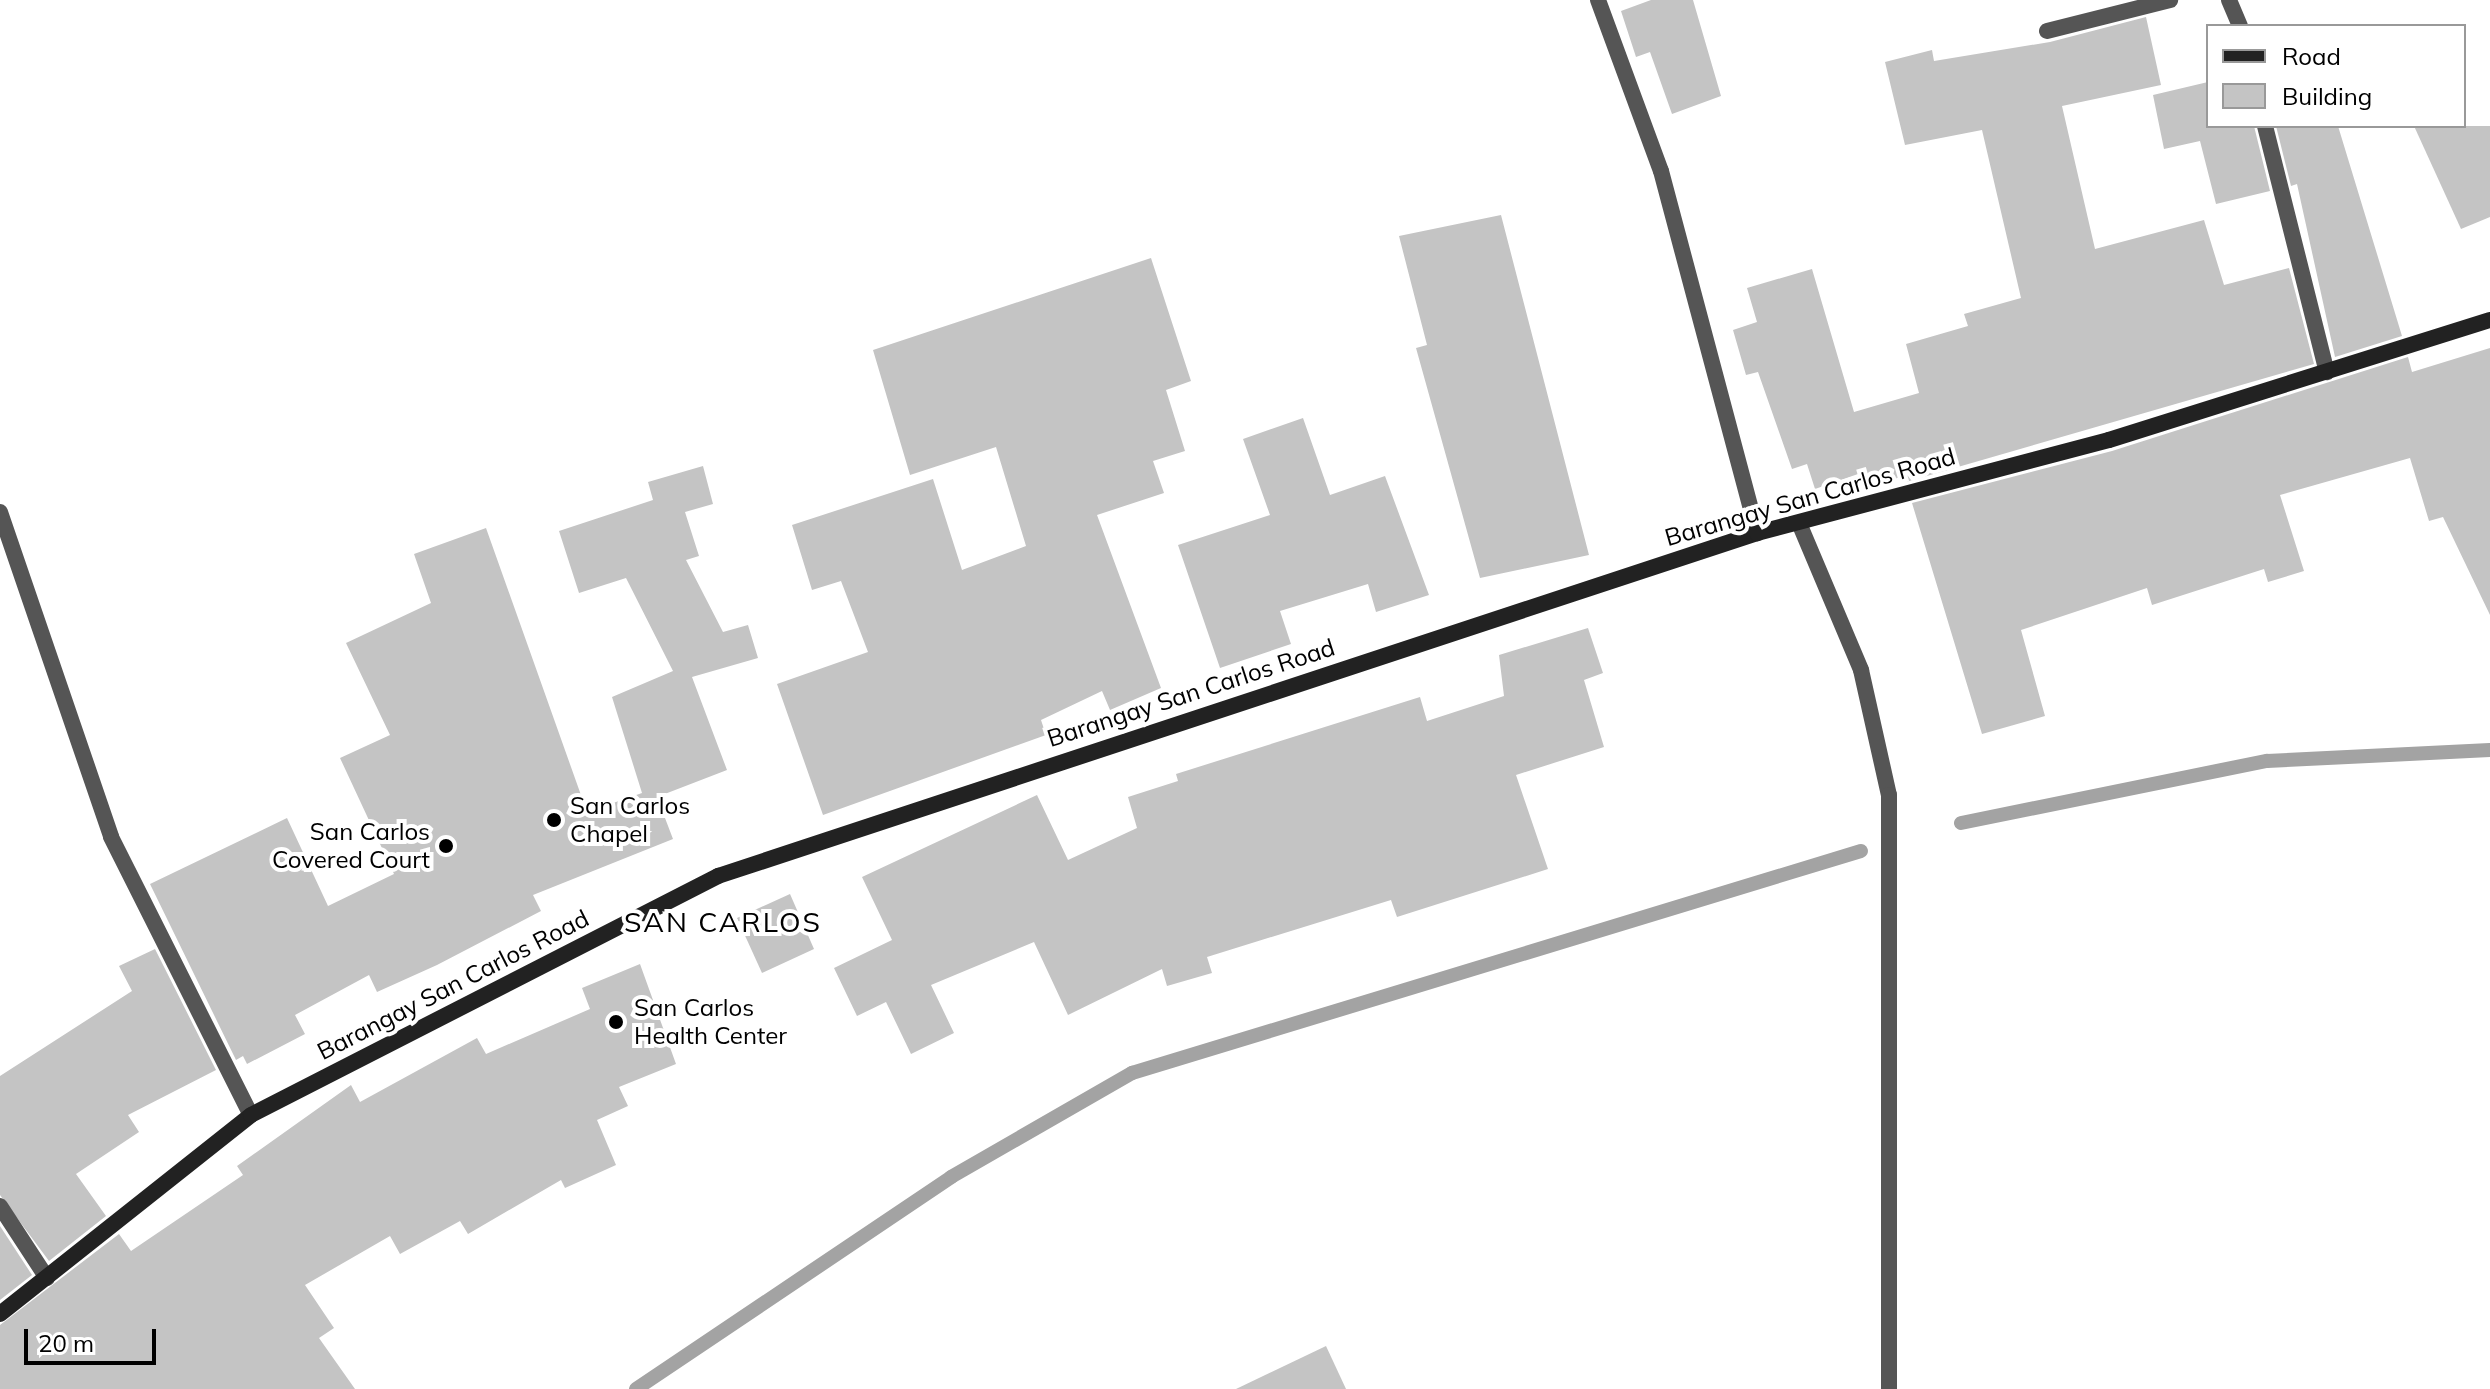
<!DOCTYPE html>
<style>
body{margin:0}
#map{position:relative;width:2490px;height:1389px;overflow:hidden;background:#fff;font-family:Mulish,sans-serif}
div>[style]{position:absolute}
.stream>*{height:14px;margin:-7px;padding:0 7px;transform-origin:7px;border-radius:7px;background:#a3a3a3}
.building>*{inset:0;background:#c4c4c4}
.street>*{height:16px;margin:-8px;padding:0 8px;transform-origin:8px;border-radius:8px;background:#555}
.secondary>*{height:16px;margin:-8px;padding:0 8px;transform-origin:8px;border-radius:8px;background:#222}
.dots>*{width:22px;height:22px;translate:-50% -50%;box-sizing:border-box;border:4px solid #fff;border-radius:50%}
span{translate:-50% -50%;white-space:nowrap;text-align:center;line-height:1.15;-webkit-text-stroke:8px #fff;paint-order:stroke}
.street-label{font-size:24px;color:#000}
.poi-label{font-size:24px;color:#000}
.left{translate:0 -50%;text-align:left}
.right{translate:-100% -50%;text-align:right}
.quarter-label{font-size:28px;color:#000;letter-spacing:2px}
.legend{position:absolute;left:2206px;top:24px;width:260px;height:104px;box-sizing:border-box;background:#fff;border:2px solid #999;margin:0;padding:10px 14px;list-style:none;font-size:24px;color:#000}
.legend li{display:flex;align-items:center;gap:16px;height:40px}
.legend b{width:40px;border:2px solid #999}
.scale{position:absolute;left:24px;top:1329px;width:132px;height:36px;box-sizing:border-box;border:4px solid #000;border-top:0;padding-left:10px;font-size:24px;line-height:28px;white-space:nowrap;color:#000;-webkit-text-stroke:6px #fff;paint-order:stroke}
</style>
<div id="map">
<div class="stream">
<i style="left:1961px;top:823px;width:312px;rotate:-11.5deg"></i>
<i style="left:2267px;top:761px;width:223px;rotate:-2.8deg"></i>
<i style="left:636px;top:1389px;width:380px;rotate:-33.9deg"></i>
<i style="left:951px;top:1177px;width:209px;rotate:-29.9deg"></i>
<i style="left:1132px;top:1073px;width:762px;rotate:-16.94deg"></i>
</div>
<div class="building">
<i style="clip-path:polygon(1651px 0,1693px 0,1721px 96px,1672px 114px,1650px 52px,1636px 57px,1621px 11px)"></i>
<i style="clip-path:polygon(2146px 17px,2161px 85px,2062px 106px,2095px 249px,2204px 220px,2224px 285px,2289px 268px,2314px 364px,1906px 482px,1904px 476px,1863px 488px,1858px 474px,1815px 489px,1807px 464px,1792px 469px,1758px 372px,1746px 375px,1733px 330px,1757px 322px,1747px 288px,1812px 269px,1854px 412px,1919px 393px,1906px 344px,1968px 326px,1964px 314px,2021px 298px,1982px 130px,1905px 145px,1885px 62px,1932px 50px,1934px 61px,2050px 42px)"></i>
<i style="clip-path:polygon(2208px 82px,2208px 126px,2254px 126px,2270px 191px,2216px 204px,2200px 141px,2164px 149px,2153px 95px)"></i>
<i style="clip-path:polygon(2276px 126px,2338px 126px,2402px 336px,2335px 357px,2297px 184px,2291px 186px)"></i>
<i style="clip-path:polygon(2414px 126px,2490px 126px,2490px 217px,2461px 229px)"></i>
<i style="clip-path:polygon(1501px 215px,1589px 555px,1480px 578px,1416px 348px,1427px 345px,1399px 236px)"></i>
<i style="clip-path:polygon(1151px 258px,1191px 381px,1166px 390px,1185px 451px,1153px 461px,1164px 493px,1097px 515px,1161px 688px,1110px 710px,1102px 691px,1041px 720px,1046px 735px,823px 815px,777px 684px,868px 652px,841px 581px,812px 590px,792px 525px,933px 479px,962px 570px,1026px 546px,996px 447px,910px 475px,873px 350px)"></i>
<i style="clip-path:polygon(2490px 348px,2490px 615px,2443px 517px,2429px 521px,2410px 458px,2280px 495px,2304px 571px,2268px 582px,2264px 569px,2152px 605px,2147px 588px,2021px 630px,2045px 716px,1982px 734px,1912px 503px,2112px 451px,2408px 357px,2412px 372px)"></i>
<i style="clip-path:polygon(1303px 418px,1330px 495px,1385px 476px,1429px 595px,1376px 612px,1368px 584px,1280px 611px,1291px 644px,1220px 668px,1178px 545px,1270px 515px,1243px 439px)"></i>
<i style="clip-path:polygon(703px 466px,713px 504px,685px 512px,699px 556px,686px 560px,723px 632px,748px 625px,758px 658px,692px 677px,727px 770px,657px 797px,673px 839px,533px 895px,541px 911px,437px 965px,377px 992px,369px 975px,295px 1015px,305px 1034px,247px 1064px,243px 1056px,236px 1060px,150px 884px,287px 818px,328px 906px,394px 874px,340px 758px,390px 735px,346px 643px,431px 603px,414px 554px,486px 528px,587px 812px,642px 793px,612px 697px,673px 671px,626px 578px,579px 593px,559px 531px,653px 500px,648px 482px)"></i>
<i style="clip-path:polygon(1588px 628px,1603px 673px,1584px 680px,1604px 747px,1516px 775px,1548px 869px,1397px 917px,1391px 900px,1207px 957px,1212px 973px,1167px 986px,1162px 969px,1068px 1015px,1034px 942px,931px 985px,954px 1033px,911px 1054px,886px 1002px,857px 1016px,834px 968px,892px 940px,862px 877px,1037px 795px,1068px 860px,1137px 828px,1128px 797px,1178px 781px,1176px 774px,1420px 697px,1427px 721px,1504px 696px,1499px 655px)"></i>
<i style="clip-path:polygon(790px 894px,814px 949px,762px 973px,737px 918px)"></i>
<i style="clip-path:polygon(155px 949px,216px 1070px,128px 1115px,139px 1132px,76px 1174px,106px 1216px,49px 1261px,0 1195px,0 1076px,132px 991px,119px 966px)"></i>
<i style="clip-path:polygon(640px 964px,676px 1064px,619px 1087px,628px 1106px,597px 1120px,616px 1165px,565px 1188px,561px 1180px,468px 1234px,460px 1221px,400px 1254px,390px 1236px,305px 1285px,334px 1328px,319px 1338px,355px 1389px,0 1389px,0 1325px,119px 1234px,131px 1251px,243px 1175px,237px 1166px,351px 1085px,360px 1102px,477px 1038px,486px 1054px,590px 1009px,582px 988px)"></i>
<i style="clip-path:polygon(0 1226px,32px 1275px,0 1300px)"></i>
<i style="clip-path:polygon(1326px 1346px,1346px 1389px,1236px 1389px)"></i>
</div>
<div class="street">
<i style="left:1598px;top:0;width:182px;rotate:69.8deg"></i>
<i style="left:1661px;top:171px;width:375px;rotate:75.1deg"></i>
<i style="left:2229px;top:0;width:28px;rotate:67deg"></i>
<i style="left:2047px;top:31px;width:127px;rotate:-14.1deg"></i>
<i style="left:2265px;top:126px;width:254px;rotate:75.9deg"></i>
<i style="left:0;top:512px;width:343px;rotate:71.1deg"></i>
<i style="left:111px;top:837px;width:311px;rotate:63.3deg"></i>
<i style="left:1799px;top:523px;width:160px;rotate:67.1deg"></i>
<i style="left:1861px;top:670px;width:128px;rotate:77.4deg"></i>
<i style="left:1889px;top:795px;width:594px;rotate:90deg"></i>
<i style="left:0;top:1206px;width:86px;rotate:56.9deg"></i>
</div>
<div class="secondary">
<i style="left:0;top:1314px;width:320px;rotate:-38.4deg"></i>
<i style="left:251px;top:1115px;width:525px;rotate:-27.1deg"></i>
<i style="left:718px;top:876px;width:1094px;rotate:-18.27deg"></i>
<i style="left:1757px;top:533px;width:364px;rotate:-14.8deg"></i>
<i style="left:2109px;top:440px;width:399px;rotate:-17.5deg"></i>
</div>
<div class="dots">
<i style="left:554px;top:820px;background:#000"></i>
<i style="left:446px;top:846px;background:#000"></i>
<i style="left:616px;top:1022px;background:#000"></i>
</div>
<div class="street-label">
<span style="left:1810px;top:497px;rotate:-16deg">Barangay San Carlos Road</span>
<span style="left:1191px;top:693px;rotate:-18deg">Barangay San Carlos Road</span>
<span style="left:453px;top:985px;rotate:-27deg">Barangay San Carlos Road</span>
</div>
<div class="poi-label">
<span class="left" style="left:570px;top:820px">San Carlos<br>Chapel</span>
<span class="right" style="left:430px;top:846px">San Carlos<br>Covered Court</span>
<span class="left" style="left:634px;top:1022px">San Carlos<br>Health Center</span>
</div>
<div class="quarter-label">
<span style="left:723px;top:922px">SAN CARLOS</span>
</div>
<ul class="legend">
<li><b style="height:10px;background:#222"></b>Road</li>
<li><b style="height:22px;background:#c4c4c4"></b>Building</li>
</ul>
<div class="scale">20 m</div>
</div>
